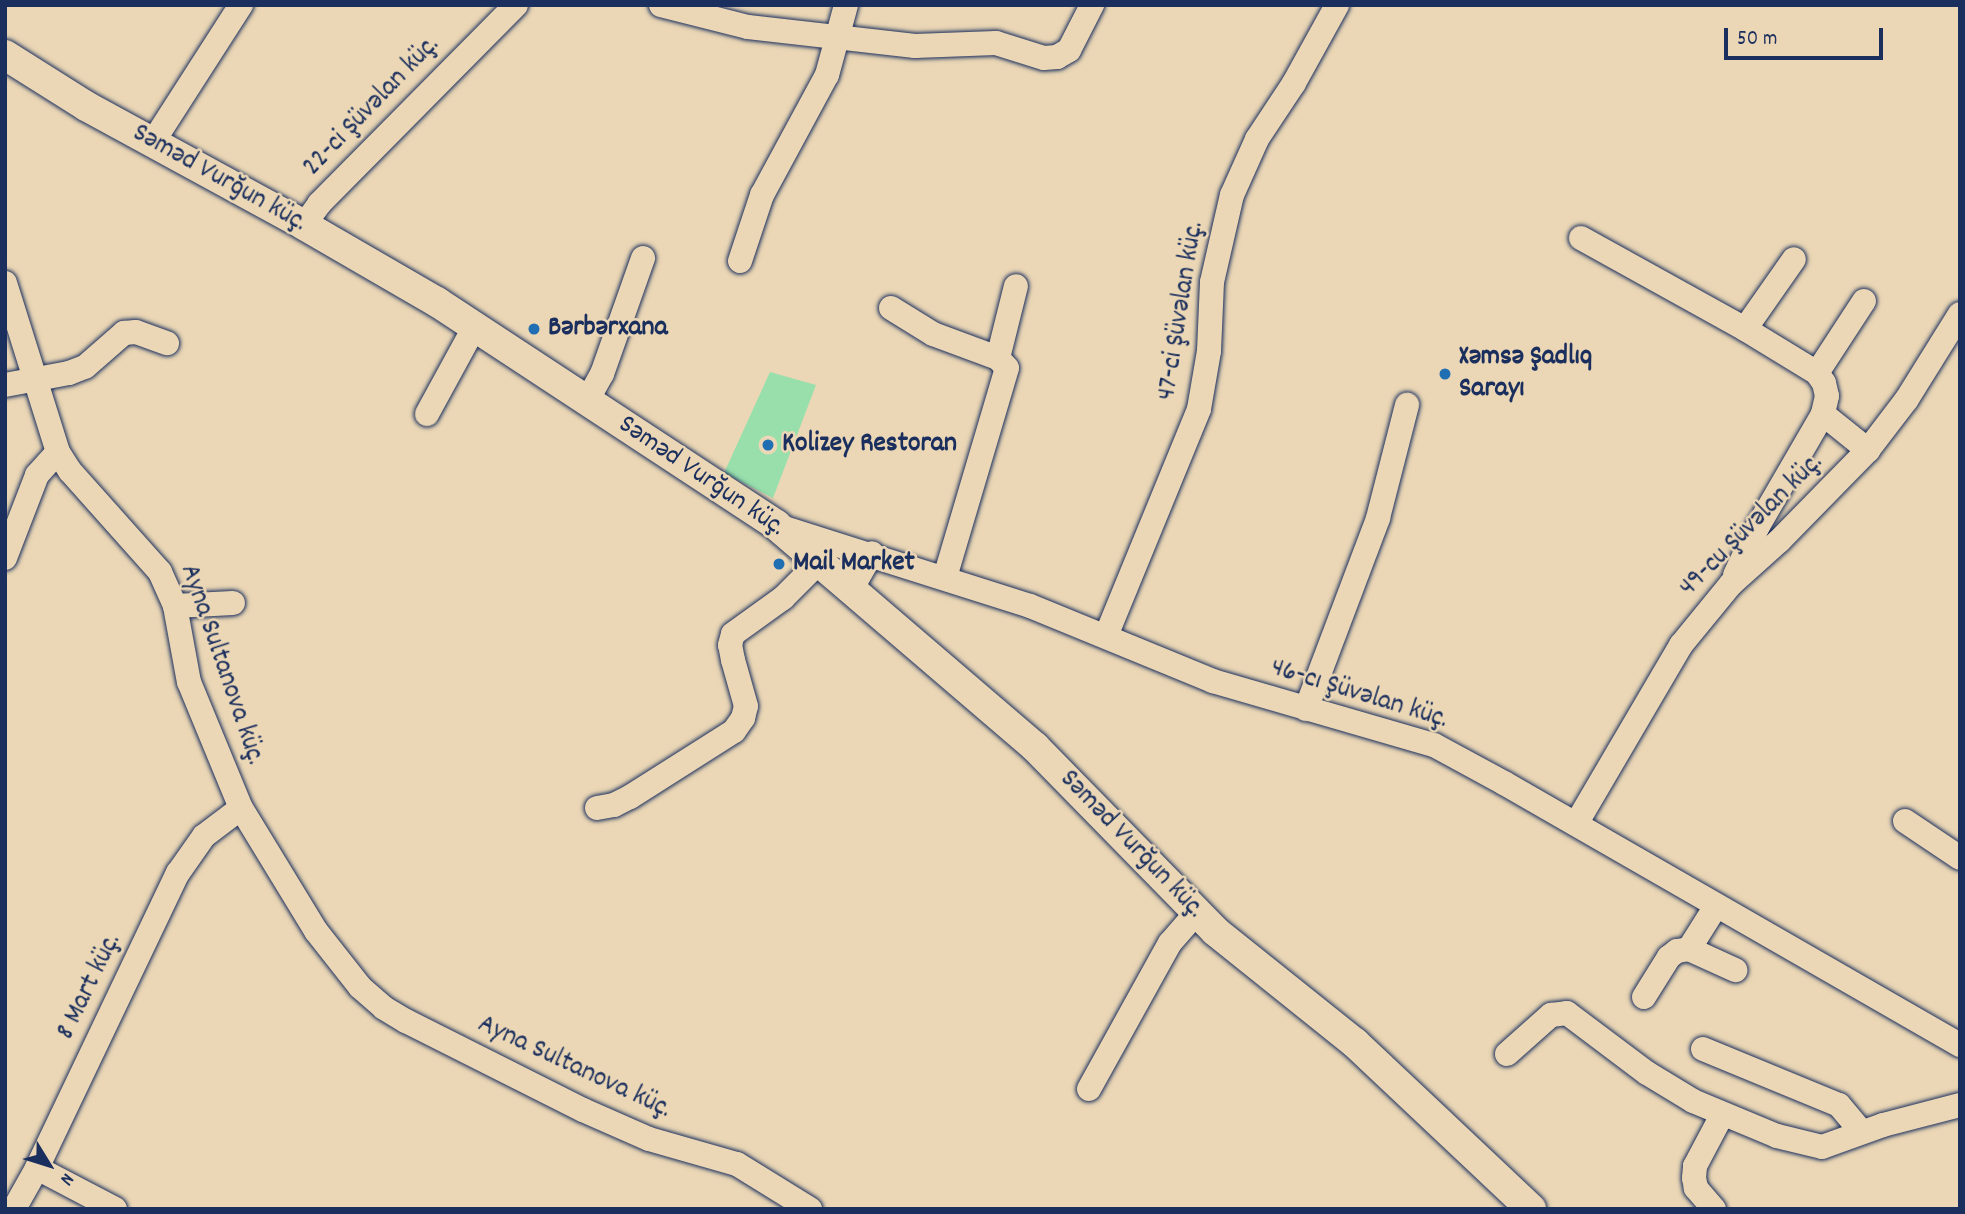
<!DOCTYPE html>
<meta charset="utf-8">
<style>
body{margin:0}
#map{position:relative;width:1965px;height:1214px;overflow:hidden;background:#ebd7b5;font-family:Dekko,sans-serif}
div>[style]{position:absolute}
.green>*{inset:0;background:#98dfac}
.roads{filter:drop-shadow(0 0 2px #1b2f5e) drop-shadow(0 0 2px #1b2f5e)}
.minor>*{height:24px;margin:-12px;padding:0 12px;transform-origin:12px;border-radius:12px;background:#ebd7b5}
.tertiary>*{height:30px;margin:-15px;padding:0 15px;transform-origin:15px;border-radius:15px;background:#ebd7b5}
.dots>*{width:19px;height:19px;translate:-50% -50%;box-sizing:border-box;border:4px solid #ebd7b5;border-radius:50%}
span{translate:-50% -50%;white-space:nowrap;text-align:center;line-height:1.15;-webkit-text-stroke:5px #ebd7b5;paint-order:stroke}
.street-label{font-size:28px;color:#1b2f5e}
.poi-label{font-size:28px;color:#1b2f5e;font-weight:700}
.left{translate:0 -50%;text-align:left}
.frame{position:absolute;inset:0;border:7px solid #1b2f5e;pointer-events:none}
.north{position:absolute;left:14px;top:1130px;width:70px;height:70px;-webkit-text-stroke:5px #ebd7b5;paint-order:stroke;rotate:128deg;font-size:19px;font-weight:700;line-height:28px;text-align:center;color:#1b2f5e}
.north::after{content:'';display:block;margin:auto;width:24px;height:32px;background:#1b2f5e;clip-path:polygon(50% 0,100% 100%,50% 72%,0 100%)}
.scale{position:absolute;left:1724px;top:28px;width:159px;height:32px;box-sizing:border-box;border:4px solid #1b2f5e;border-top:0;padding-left:9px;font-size:21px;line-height:24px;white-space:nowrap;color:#1b2f5e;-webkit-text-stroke:5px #ebd7b5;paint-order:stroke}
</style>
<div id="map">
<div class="green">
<i style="clip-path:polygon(770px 372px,816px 385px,773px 498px,724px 473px)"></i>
</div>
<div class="roads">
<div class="minor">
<i style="left:661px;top:5px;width:90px;rotate:14.2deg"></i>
<i style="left:748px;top:27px;width:168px;rotate:6.5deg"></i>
<i style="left:915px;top:46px;width:81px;rotate:-2.1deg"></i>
<i style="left:996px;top:43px;width:50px;rotate:17.4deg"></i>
<i style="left:1044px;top:58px;width:13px;rotate:-4deg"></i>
<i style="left:1057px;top:57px;width:14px;rotate:-30deg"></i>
<i style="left:1069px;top:50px;width:51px;rotate:-62.9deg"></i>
<i style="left:153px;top:142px;width:163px;rotate:-57.3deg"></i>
<i style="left:304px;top:225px;width:26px;rotate:-54deg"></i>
<i style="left:319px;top:204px;width:280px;rotate:-45.3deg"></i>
<i style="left:1581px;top:238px;width:188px;rotate:29deg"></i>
<i style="left:1745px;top:329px;width:84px;rotate:31.4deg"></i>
<i style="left:1817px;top:373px;width:12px;rotate:55deg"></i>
<i style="left:1824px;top:383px;width:13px;rotate:77deg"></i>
<i style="left:1827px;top:396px;width:18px;rotate:103deg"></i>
<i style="left:1823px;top:414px;width:129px;rotate:120.1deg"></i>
<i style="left:1758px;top:526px;width:54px;rotate:115.1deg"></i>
<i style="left:740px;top:261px;width:70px;rotate:-71.6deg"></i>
<i style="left:762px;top:195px;width:136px;rotate:-61.6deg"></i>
<i style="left:827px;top:75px;width:73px;rotate:-74.8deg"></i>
<i style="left:5px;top:283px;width:177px;rotate:72.6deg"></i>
<i style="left:58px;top:452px;width:22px;rotate:58deg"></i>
<i style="left:70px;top:471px;width:135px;rotate:48.3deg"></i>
<i style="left:160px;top:572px;width:37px;rotate:66deg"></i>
<i style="left:175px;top:606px;width:77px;rotate:79.6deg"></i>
<i style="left:189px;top:682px;width:136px;rotate:67.6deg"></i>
<i style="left:241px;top:808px;width:144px;rotate:58.6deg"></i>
<i style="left:316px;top:931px;width:71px;rotate:51.8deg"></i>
<i style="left:360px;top:987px;width:32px;rotate:41deg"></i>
<i style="left:384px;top:1008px;width:26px;rotate:31deg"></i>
<i style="left:406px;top:1021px;width:198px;rotate:26.7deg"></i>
<i style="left:583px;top:1110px;width:72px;rotate:23.7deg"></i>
<i style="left:649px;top:1139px;width:91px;rotate:15.9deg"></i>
<i style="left:737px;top:1164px;width:86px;rotate:31.7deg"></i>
<i style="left:891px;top:308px;width:49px;rotate:31.8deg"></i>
<i style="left:933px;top:334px;width:69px;rotate:20.3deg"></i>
<i style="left:998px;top:358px;width:13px;rotate:48deg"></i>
<i style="left:1007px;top:368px;width:218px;rotate:106.5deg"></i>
<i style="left:1745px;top:329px;width:85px;rotate:-55deg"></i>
<i style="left:998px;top:358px;width:74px;rotate:-76deg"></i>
<i style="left:1817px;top:373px;width:86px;rotate:-56.9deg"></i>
<i style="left:5px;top:385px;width:65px;rotate:-10.6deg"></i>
<i style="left:69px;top:373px;width:17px;rotate:-21deg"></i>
<i style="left:85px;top:367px;width:52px;rotate:-41.1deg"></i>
<i style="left:124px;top:333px;width:12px;rotate:-5deg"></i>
<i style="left:136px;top:332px;width:33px;rotate:20deg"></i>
<i style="left:588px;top:399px;width:29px;rotate:-61deg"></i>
<i style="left:602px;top:374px;width:123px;rotate:-70.5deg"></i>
<i style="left:427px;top:414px;width:100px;rotate:-61.4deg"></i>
<i style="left:1823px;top:414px;width:58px;rotate:38.7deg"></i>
<i style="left:781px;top:527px;width:261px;rotate:17.6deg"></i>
<i style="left:1030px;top:606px;width:198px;rotate:22.3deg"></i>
<i style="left:1213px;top:681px;width:230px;rotate:16.2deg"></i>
<i style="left:1434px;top:745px;width:80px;rotate:28.5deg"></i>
<i style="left:1504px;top:783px;width:526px;rotate:29.88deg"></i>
<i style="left:5px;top:558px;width:89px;rotate:-68.9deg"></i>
<i style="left:37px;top:475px;width:31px;rotate:-48deg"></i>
<i style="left:852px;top:588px;width:40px;rotate:-60.3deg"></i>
<i style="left:175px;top:606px;width:58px;rotate:-3deg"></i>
<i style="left:1106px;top:636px;width:245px;rotate:-67.7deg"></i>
<i style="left:1199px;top:409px;width:59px;rotate:-80.2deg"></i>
<i style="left:1209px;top:351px;width:69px;rotate:-87.5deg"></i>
<i style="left:1212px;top:282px;width:89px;rotate:-77.1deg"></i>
<i style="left:1232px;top:195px;width:61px;rotate:-65.9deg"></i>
<i style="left:1257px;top:139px;width:67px;rotate:-56.5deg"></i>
<i style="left:1294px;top:83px;width:89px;rotate:-61.1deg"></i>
<i style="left:1306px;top:709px;width:204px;rotate:-69.3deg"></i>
<i style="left:1378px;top:518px;width:117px;rotate:-75.6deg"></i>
<i style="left:597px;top:808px;width:17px;rotate:-10deg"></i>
<i style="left:614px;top:805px;width:18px;rotate:-27deg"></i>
<i style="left:630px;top:797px;width:123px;rotate:-32.4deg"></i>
<i style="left:734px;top:731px;width:16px;rotate:-55deg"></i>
<i style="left:743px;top:718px;width:12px;rotate:-76deg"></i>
<i style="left:746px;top:706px;width:48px;rotate:-105.8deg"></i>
<i style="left:733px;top:660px;width:15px;rotate:-101deg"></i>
<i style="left:730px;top:645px;width:11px;rotate:-75deg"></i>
<i style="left:733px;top:634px;width:62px;rotate:-35.8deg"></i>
<i style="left:783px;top:598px;width:52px;rotate:-45deg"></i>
<i style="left:1905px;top:821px;width:66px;rotate:33.9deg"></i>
<i style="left:1576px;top:824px;width:208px;rotate:-59.6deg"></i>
<i style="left:1681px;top:645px;width:79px;rotate:-50.7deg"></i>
<i style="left:1731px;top:584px;width:64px;rotate:-41.9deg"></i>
<i style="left:1779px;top:541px;width:127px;rotate:-45.6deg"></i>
<i style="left:1868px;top:450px;width:64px;rotate:-52.6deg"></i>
<i style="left:1907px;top:399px;width:100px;rotate:-58.1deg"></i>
<i style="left:1689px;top:949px;width:51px;rotate:24.5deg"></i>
<i style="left:1644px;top:997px;width:47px;rotate:-58deg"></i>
<i style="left:1669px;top:957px;width:10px;rotate:-37deg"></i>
<i style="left:1677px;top:951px;width:12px;rotate:-9deg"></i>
<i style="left:1689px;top:949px;width:51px;rotate:-57.9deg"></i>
<i style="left:1703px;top:1049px;width:147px;rotate:22.4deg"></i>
<i style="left:1839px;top:1105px;width:35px;rotate:50deg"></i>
<i style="left:1507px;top:1054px;width:59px;rotate:-41.6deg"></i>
<i style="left:1551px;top:1015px;width:16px;rotate:-7deg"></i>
<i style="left:1567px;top:1013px;width:100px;rotate:36.9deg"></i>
<i style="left:1647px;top:1073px;width:54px;rotate:31.3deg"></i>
<i style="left:1693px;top:1101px;width:91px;rotate:22.6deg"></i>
<i style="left:1777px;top:1136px;width:46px;rotate:13.7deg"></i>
<i style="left:1822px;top:1147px;width:65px;rotate:-19.8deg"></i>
<i style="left:1883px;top:1125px;width:80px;rotate:-14.6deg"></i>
<i style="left:1089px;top:1089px;width:167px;rotate:-61deg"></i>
<i style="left:1170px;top:943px;width:40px;rotate:-49deg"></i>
<i style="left:37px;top:1168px;width:88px;rotate:27.7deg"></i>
<i style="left:14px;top:1209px;width:47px;rotate:-60.7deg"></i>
<i style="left:37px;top:1168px;width:327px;rotate:-64.5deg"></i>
<i style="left:178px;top:873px;width:45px;rotate:-54.9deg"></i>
<i style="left:204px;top:836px;width:46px;rotate:-37.1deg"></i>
<i style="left:1714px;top:1209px;width:28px;rotate:-131deg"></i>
<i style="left:1696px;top:1188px;width:10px;rotate:-101deg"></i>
<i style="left:1694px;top:1178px;width:12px;rotate:-85deg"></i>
<i style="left:1695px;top:1166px;width:58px;rotate:-62.1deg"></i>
</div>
<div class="tertiary">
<i style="left:5px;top:55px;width:96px;rotate:32.2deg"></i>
<i style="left:86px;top:106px;width:248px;rotate:28.6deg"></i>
<i style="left:304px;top:225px;width:154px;rotate:30.1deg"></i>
<i style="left:437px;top:302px;width:406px;rotate:33.3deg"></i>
<i style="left:776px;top:525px;width:341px;rotate:40.6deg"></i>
<i style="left:1035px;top:747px;width:257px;rotate:45.6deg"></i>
<i style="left:1215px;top:931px;width:179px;rotate:38.7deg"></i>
<i style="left:1355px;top:1043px;width:242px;rotate:43.3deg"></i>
</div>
</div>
<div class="dots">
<i style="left:534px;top:329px;background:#1f6fb2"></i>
<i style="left:1445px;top:374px;background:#1f6fb2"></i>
<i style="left:768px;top:445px;background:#1f6fb2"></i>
<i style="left:779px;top:564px;background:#1f6fb2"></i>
</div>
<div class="street-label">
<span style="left:372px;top:107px;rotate:-46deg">22-ci Şüvəlan küç.</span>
<span style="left:219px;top:179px;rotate:29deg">Səməd Vurğun küç.</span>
<span style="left:1182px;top:311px;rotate:-81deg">47-ci Şüvəlan küç.</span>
<span style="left:701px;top:477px;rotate:34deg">Səməd Vurğun küç.</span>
<span style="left:1752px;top:526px;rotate:-45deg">49-cu Şüvəlan küç.</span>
<span style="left:221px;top:665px;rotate:71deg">Ayna Sultanova küç.</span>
<span style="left:1359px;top:695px;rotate:17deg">46-cı Şüvəlan küç.</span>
<span style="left:1131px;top:845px;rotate:46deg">Səməd Vurğun küç.</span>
<span style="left:90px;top:987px;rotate:-64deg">8 Mart küç.</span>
<span style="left:574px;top:1068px;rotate:25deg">Ayna Sultanova küç.</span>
</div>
<div class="poi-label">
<span class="left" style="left:548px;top:329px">Bərbərxana</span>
<span class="left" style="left:1459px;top:374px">Xəmsə Şadlıq<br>Sarayı</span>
<span class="left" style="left:782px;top:445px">Kolizey Restoran</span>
<span class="left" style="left:793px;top:564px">Mail Market</span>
</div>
<div class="frame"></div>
<div class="north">N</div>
<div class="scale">50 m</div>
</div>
